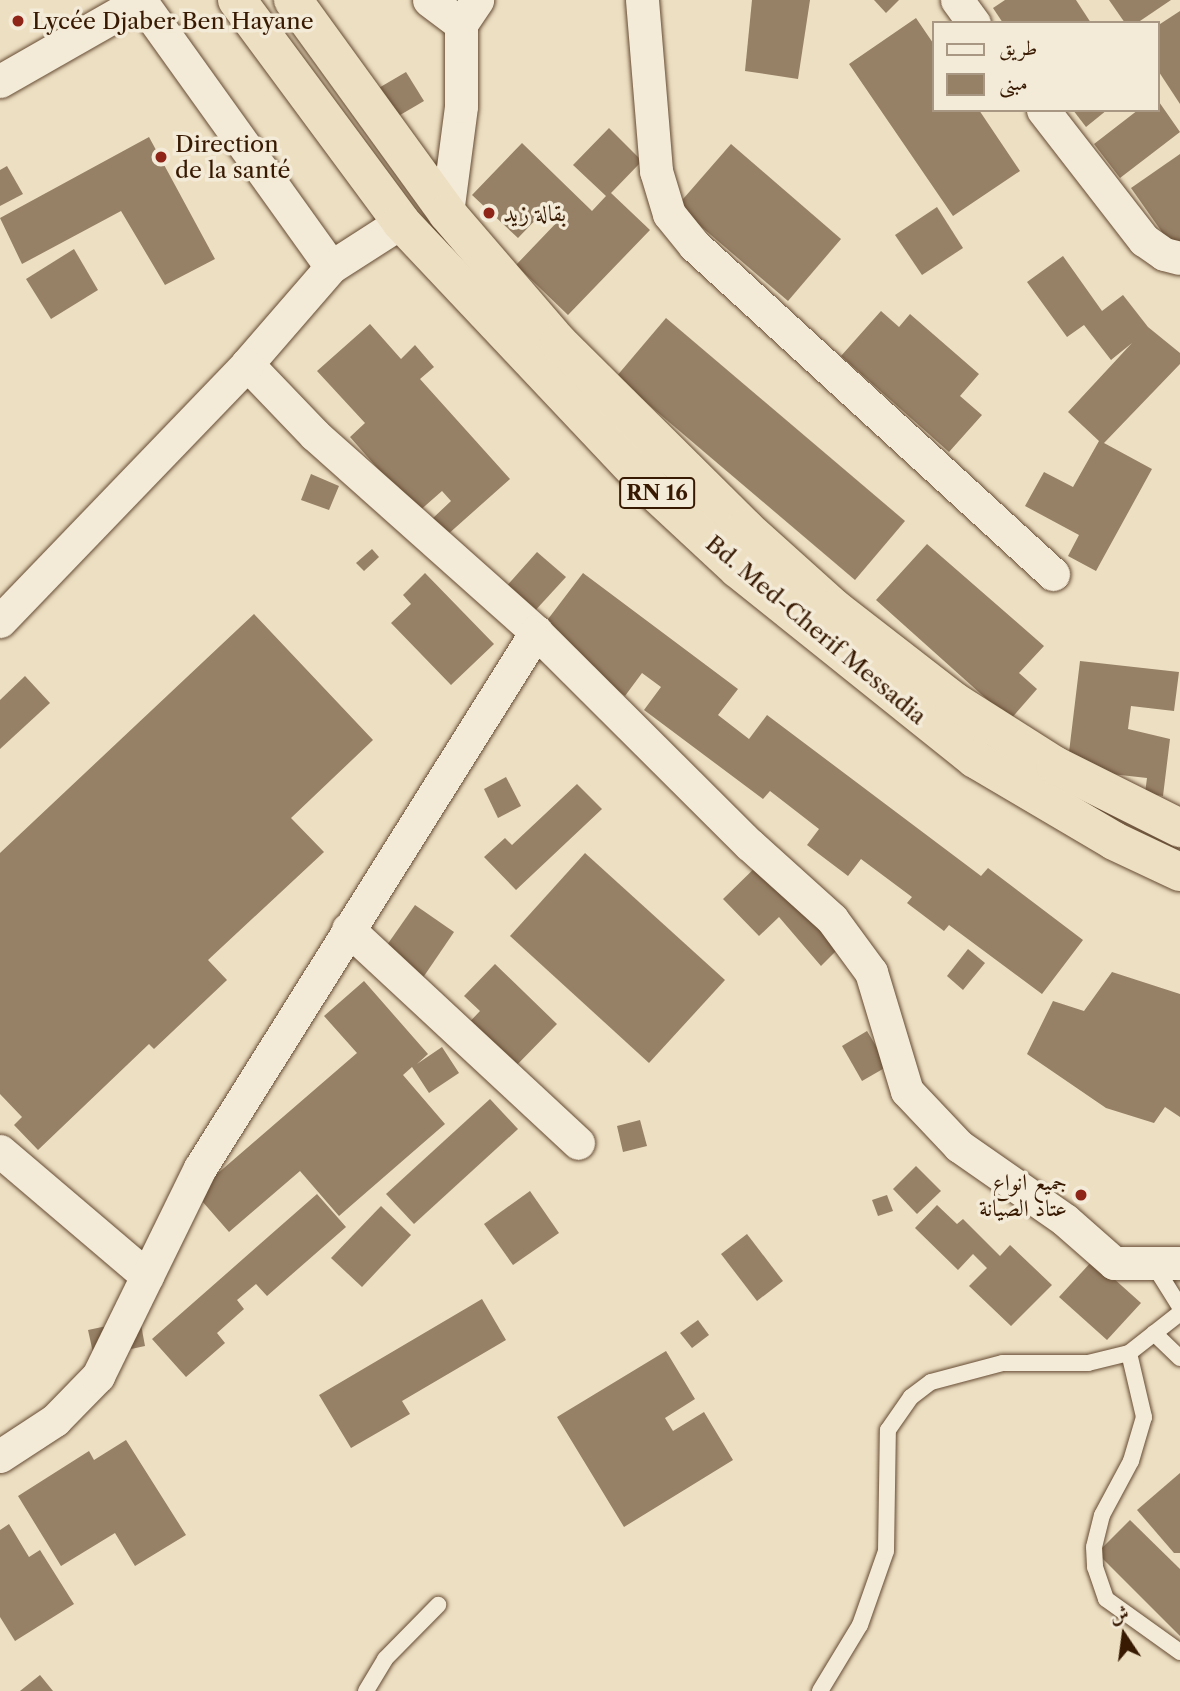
<!DOCTYPE html>
<meta charset="utf-8">
<style>
body{margin:0}
#map{position:relative;width:1180px;height:1691px;overflow:hidden;background:#eddfc2;font-family:"Libre Caslon Text",Amiri,serif}
div>[style]{position:absolute}
.building>*{inset:0;background:#968066}
.roads{filter:drop-shadow(0 0 2px #654b33) drop-shadow(0 0 2px #654b33)}
.service>*{height:16px;margin:-8px;padding:0 8px;transform-origin:8px;border-radius:8px;background:#f3ead7}
.minor>*{height:33px;margin:-16.5px;padding:0 16.5px;transform-origin:16.5px;border-radius:16.5px;background:#f3ead7}
.trunk>*{height:38px;margin:-19px;padding:0 19px;transform-origin:19px;border-radius:19px;background:#eddfc2}
.dots>*{width:19px;height:19px;translate:-50% -50%;box-sizing:border-box;border:4px solid #f3ead7;border-radius:50%}
span{translate:-50% -50%;white-space:nowrap;text-align:center;line-height:1.15;-webkit-text-stroke:7px #f3ead7;paint-order:stroke}
.shield-label span{padding:2px 5px;background:#f3ead7;border:2px solid;border-radius:5px;-webkit-text-stroke-width:0}
.shield-label{font-size:21px;color:#381a03;font-weight:700}
.poi-label{font-size:23px;color:#381a03}
.left{translate:0 -50%;text-align:left}
.right{translate:-100% -50%;text-align:right}
.street-label{font-size:23px;color:#381a03}
.legend{position:absolute;left:932px;top:21px;width:228px;height:91px;box-sizing:border-box;background:#f3ead7;border:2px solid #a89782;margin:0;padding:9px 12px;list-style:none;font-size:21px;color:#381a03}
.legend li{display:flex;align-items:center;gap:14px;height:35px}
.legend b{width:35px;border:2px solid #a89782}
.north{position:absolute;left:1089px;top:1600px;width:70px;height:70px;-webkit-text-stroke:5px #f3ead7;paint-order:stroke;rotate:347deg;font-size:19px;font-weight:700;line-height:28px;text-align:center;color:#381a03}
.north::after{content:'';display:block;margin:auto;width:24px;height:32px;background:#381a03;clip-path:polygon(50% 0,100% 100%,50% 72%,0 100%)}
</style>
<div id="map">
<div class="building">
<i style="clip-path:polygon(752px 0,810px 0,798px 79px,745px 71px)"></i>
<i style="clip-path:polygon(874px 0,899px 0,886px 13px)"></i>
<i style="clip-path:polygon(1005px 0,1076px 0,1091px 23px,1003px 23px,993px 8px)"></i>
<i style="clip-path:polygon(1109px 0,1171px 0,1137px 23px,1125px 23px)"></i>
<i style="clip-path:polygon(1180px 11px,1180px 104px,1157px 69px,1157px 26px)"></i>
<i style="clip-path:polygon(916px 18px,933px 43px,933px 110px,979px 110px,1020px 171px,953px 216px,849px 64px)"></i>
<i style="clip-path:polygon(406px 72px,424px 101px,395px 118px,377px 89px)"></i>
<i style="clip-path:polygon(1157px 99px,1180px 132px,1120px 178px,1094px 144px,1138px 110px,1157px 110px)"></i>
<i style="clip-path:polygon(1073px 110px,1107px 110px,1086px 127px)"></i>
<i style="clip-path:polygon(609px 128px,642px 161px,611px 193px,650px 230px,568px 315px,516px 265px,560px 219px,547px 208px,518px 238px,472px 195px,522px 143px,592px 211px,606px 196px,573px 165px)"></i>
<i style="clip-path:polygon(149px 137px,215px 259px,165px 285px,121px 211px,22px 264px,0 218px)"></i>
<i style="clip-path:polygon(731px 144px,841px 239px,788px 301px,677px 206px)"></i>
<i style="clip-path:polygon(1180px 154px,1180px 249px,1176px 252px,1131px 188px)"></i>
<i style="clip-path:polygon(7px 166px,23px 194px,0 206px,0 170px)"></i>
<i style="clip-path:polygon(937px 207px,963px 248px,922px 275px,895px 235px)"></i>
<i style="clip-path:polygon(74px 249px,98px 290px,51px 319px,26px 279px)"></i>
<i style="clip-path:polygon(1063px 256px,1102px 311px,1123px 295px,1148px 327px,1180px 353px,1180px 364px,1104px 443px,1152px 469px,1096px 571px,1068px 556px,1079px 535px,1025px 506px,1044px 472px,1073px 487px,1099px 441px,1068px 412px,1132px 343px,1111px 360px,1084px 325px,1067px 337px,1027px 282px)"></i>
<i style="clip-path:polygon(881px 311px,899px 327px,910px 314px,979px 374px,960px 396px,982px 415px,949px 452px,841px 356px)"></i>
<i style="clip-path:polygon(666px 318px,905px 521px,855px 580px,616px 377px)"></i>
<i style="clip-path:polygon(370px 324px,401px 359px,415px 345px,434px 367px,420px 379px,510px 479px,446px 536px,432px 519px,451px 501px,442px 491px,417px 513px,350px 437px,365px 423px,317px 371px)"></i>
<i style="clip-path:polygon(311px 474px,339px 486px,329px 510px,301px 500px)"></i>
<i style="clip-path:polygon(927px 544px,1044px 646px,1019px 673px,1037px 689px,1010px 720px,876px 600px)"></i>
<i style="clip-path:polygon(372px 549px,379px 557px,364px 571px,356px 563px)"></i>
<i style="clip-path:polygon(537px 552px,566px 577px,532px 614px,504px 589px)"></i>
<i style="clip-path:polygon(425px 573px,494px 644px,451px 685px,391px 623px,411px 604px,403px 595px)"></i>
<i style="clip-path:polygon(583px 573px,738px 689px,718px 715px,749px 739px,767px 715px,981px 876px,988px 868px,1083px 940px,1042px 994px,949px 925px,944px 931px,907px 903px,912px 897px,861px 859px,848px 876px,807px 845px,819px 829px,770px 791px,763px 799px,644px 710px,661px 687px,642px 673px,625px 696px,539px 631px)"></i>
<i style="clip-path:polygon(254px 614px,373px 740px,291px 818px,324px 852px,208px 960px,227px 980px,154px 1049px,149px 1044px,38px 1150px,14px 1125px,22px 1117px,0 1094px,0 853px)"></i>
<i style="clip-path:polygon(1080px 661px,1179px 672px,1174px 711px,1131px 706px,1128px 729px,1170px 739px,1163px 796px,1145px 793px,1147px 778px,1067px 769px)"></i>
<i style="clip-path:polygon(25px 676px,50px 703px,0 749px,0 700px)"></i>
<i style="clip-path:polygon(506px 777px,521px 806px,498px 818px,484px 789px)"></i>
<i style="clip-path:polygon(577px 784px,602px 809px,516px 890px,484px 857px,505px 838px,512px 845px)"></i>
<i style="clip-path:polygon(585px 853px,725px 980px,649px 1063px,510px 936px)"></i>
<i style="clip-path:polygon(769px 854px,850px 937px,821px 966px,779px 917px,759px 936px,723px 899px)"></i>
<i style="clip-path:polygon(415px 905px,454px 932px,420px 982px,380px 955px)"></i>
<i style="clip-path:polygon(968px 949px,985px 963px,963px 990px,947px 976px)"></i>
<i style="clip-path:polygon(495px 964px,557px 1024px,508px 1074px,462px 1030px,480px 1011px,464px 996px)"></i>
<i style="clip-path:polygon(1112px 972px,1180px 994px,1180px 1117px,1165px 1107px,1154px 1123px,1106px 1108px,1027px 1054px,1053px 1001px,1084px 1011px)"></i>
<i style="clip-path:polygon(364px 981px,428px 1054px,417px 1064px,442px 1047px,459px 1073px,429px 1093px,412px 1067px,403px 1075px,445px 1124px,339px 1216px,300px 1171px,229px 1232px,195px 1193px,357px 1053px,324px 1016px)"></i>
<i style="clip-path:polygon(867px 1031px,888px 1066px,862px 1081px,842px 1046px)"></i>
<i style="clip-path:polygon(490px 1099px,518px 1129px,414px 1224px,386px 1194px)"></i>
<i style="clip-path:polygon(640px 1120px,647px 1146px,623px 1152px,617px 1126px)"></i>
<i style="clip-path:polygon(916px 1166px,941px 1191px,917px 1214px,893px 1189px)"></i>
<i style="clip-path:polygon(530px 1191px,559px 1233px,513px 1265px,484px 1224px)"></i>
<i style="clip-path:polygon(317px 1194px,346px 1227px,267px 1296px,256px 1284px,237px 1300px,244px 1309px,217px 1333px,225px 1343px,186px 1377px,152px 1339px)"></i>
<i style="clip-path:polygon(887px 1195px,893px 1211px,878px 1216px,872px 1200px)"></i>
<i style="clip-path:polygon(937px 1205px,957px 1224px,963px 1219px,1000px 1256px,1010px 1245px,1052px 1285px,1011px 1326px,969px 1286px,987px 1268px,973px 1254px,958px 1270px,915px 1228px)"></i>
<i style="clip-path:polygon(381px 1206px,411px 1235px,362px 1287px,331px 1258px)"></i>
<i style="clip-path:polygon(747px 1234px,783px 1281px,757px 1301px,721px 1254px)"></i>
<i style="clip-path:polygon(1093px 1260px,1141px 1303px,1107px 1340px,1059px 1297px)"></i>
<i style="clip-path:polygon(482px 1299px,506px 1340px,402px 1401px,410px 1414px,351px 1448px,319px 1395px)"></i>
<i style="clip-path:polygon(140px 1319px,145px 1346px,94px 1357px,88px 1330px)"></i>
<i style="clip-path:polygon(698px 1320px,709px 1335px,692px 1348px,680px 1333px)"></i>
<i style="clip-path:polygon(666px 1351px,695px 1399px,665px 1418px,673px 1431px,704px 1412px,733px 1460px,624px 1527px,557px 1417px)"></i>
<i style="clip-path:polygon(126px 1440px,186px 1535px,135px 1566px,115px 1533px,61px 1566px,18px 1496px,89px 1451px,94px 1460px)"></i>
<i style="clip-path:polygon(1180px 1473px,1180px 1553px,1174px 1553px,1137px 1510px)"></i>
<i style="clip-path:polygon(1130px 1520px,1180px 1569px,1180px 1636px,1097px 1553px)"></i>
<i style="clip-path:polygon(9px 1524px,29px 1557px,40px 1550px,74px 1604px,15px 1641px,0 1617px,0 1530px)"></i>
<i style="clip-path:polygon(40px 1675px,53px 1691px,20px 1691px)"></i>
</div>
<div class="roads">
<div class="service">
<i style="left:1155px;top:1267px;width:47px;rotate:58deg"></i>
<i style="left:1154px;top:1333px;width:36px;rotate:44deg"></i>
<i style="left:1129px;top:1353px;width:66px;rotate:76.8deg"></i>
<i style="left:1144px;top:1417px;width:46px;rotate:106.5deg"></i>
<i style="left:1131px;top:1461px;width:61px;rotate:118.2deg"></i>
<i style="left:1102px;top:1515px;width:33px;rotate:104deg"></i>
<i style="left:1094px;top:1547px;width:20px;rotate:87deg"></i>
<i style="left:1095px;top:1567px;width:34px;rotate:71deg"></i>
<i style="left:1106px;top:1599px;width:91px;rotate:35.6deg"></i>
<i style="left:366px;top:1691px;width:37px;rotate:-59deg"></i>
<i style="left:385px;top:1659px;width:76px;rotate:-45.5deg"></i>
<i style="left:820px;top:1691px;width:77px;rotate:-58.8deg"></i>
<i style="left:860px;top:1625px;width:78px;rotate:-70.6deg"></i>
<i style="left:886px;top:1551px;width:121px;rotate:-89.1deg"></i>
<i style="left:888px;top:1430px;width:40px;rotate:-55.1deg"></i>
<i style="left:911px;top:1397px;width:25px;rotate:-37deg"></i>
<i style="left:931px;top:1382px;width:74px;rotate:-14.8deg"></i>
<i style="left:1003px;top:1363px;width:85px"></i>
<i style="left:1088px;top:1363px;width:42px;rotate:-13.7deg"></i>
<i style="left:1129px;top:1353px;width:65px;rotate:-38.1deg"></i>
</div>
<div class="minor">
<i style="left:140px;top:0;width:328px;rotate:54.4deg"></i>
<i style="left:429px;top:0;width:40px;rotate:37deg"></i>
<i style="left:642px;top:0;width:172px;rotate:85.3deg"></i>
<i style="left:656px;top:171px;width:45px;rotate:73.2deg"></i>
<i style="left:669px;top:214px;width:40px;rotate:51deg"></i>
<i style="left:694px;top:245px;width:487px;rotate:42.5deg"></i>
<i style="left:957px;top:0;width:29px;rotate:54deg"></i>
<i style="left:0;top:81px;width:163px;rotate:-29.7deg"></i>
<i style="left:1043px;top:110px;width:165px;rotate:52.2deg"></i>
<i style="left:1144px;top:240px;width:24px;rotate:35deg"></i>
<i style="left:1164px;top:254px;width:16px;rotate:14deg"></i>
<i style="left:447px;top:213px;width:108px;rotate:-82.5deg"></i>
<i style="left:461px;top:106px;width:82px;rotate:-90deg"></i>
<i style="left:461px;top:24px;width:29px;rotate:-56deg"></i>
<i style="left:401px;top:222px;width:83px;rotate:147.3deg"></i>
<i style="left:331px;top:267px;width:128px;rotate:130.9deg"></i>
<i style="left:247px;top:364px;width:98px;rotate:46.2deg"></i>
<i style="left:315px;top:435px;width:296px;rotate:41.7deg"></i>
<i style="left:536px;top:632px;width:301px;rotate:44.9deg"></i>
<i style="left:749px;top:844px;width:112px;rotate:42.1deg"></i>
<i style="left:832px;top:919px;width:66px;rotate:53.7deg"></i>
<i style="left:871px;top:972px;width:124px;rotate:73.2deg"></i>
<i style="left:907px;top:1091px;width:76px;rotate:46.6deg"></i>
<i style="left:959px;top:1146px;width:129px;rotate:34.9deg"></i>
<i style="left:1065px;top:1220px;width:65px;rotate:41.3deg"></i>
<i style="left:1114px;top:1263px;width:66px"></i>
<i style="left:0;top:621px;width:356px;rotate:-46.1deg"></i>
<i style="left:348px;top:929px;width:314px;rotate:42.9deg"></i>
<i style="left:0;top:1151px;width:193px;rotate:40.4deg"></i>
<i style="left:0;top:1456px;width:66px;rotate:-33.2deg"></i>
<i style="left:55px;top:1420px;width:62px;rotate:-45.7deg"></i>
<i style="left:98px;top:1376px;width:232px;rotate:-63.9deg"></i>
<i style="left:200px;top:1168px;width:633px;rotate:-57.92deg"></i>
</div>
<div class="trunk">
<i style="left:237px;top:0;width:276px;rotate:53.5deg"></i>
<i style="left:401px;top:222px;width:371px;rotate:46.7deg"></i>
<i style="left:655px;top:492px;width:113px;rotate:42.9deg"></i>
<i style="left:738px;top:569px;width:304px;rotate:38.7deg"></i>
<i style="left:975px;top:759px;width:161px;rotate:30.5deg"></i>
<i style="left:1114px;top:841px;width:73px;rotate:25.2deg"></i>
<i style="left:293px;top:0;width:263px;rotate:54.1deg"></i>
<i style="left:447px;top:213px;width:172px;rotate:49.3deg"></i>
<i style="left:559px;top:343px;width:262px;rotate:44.8deg"></i>
<i style="left:745px;top:528px;width:121px;rotate:42deg"></i>
<i style="left:835px;top:609px;width:152px;rotate:37.8deg"></i>
<i style="left:955px;top:702px;width:120px;rotate:32.4deg"></i>
<i style="left:1056px;top:766px;width:139px;rotate:26.6deg"></i>
</div>
</div>
<div class="dots">
<i style="left:18px;top:21px;background:#8f2418"></i>
<i style="left:161px;top:157px;background:#8f2418"></i>
<i style="left:489px;top:213px;background:#8f2418"></i>
<i style="left:1081px;top:1195px;background:#8f2418"></i>
</div>
<div class="shield-label">
<span style="left:657px;top:493px">RN 16</span>
</div>
<div class="poi-label">
<span class="left" style="left:32px;top:21px">Lycée Djaber Ben Hayane</span>
<span class="left" style="left:175px;top:157px">Direction<br>de la santé</span>
<span class="left" style="left:503px;top:213px">بقالة زيد</span>
<span class="right" style="left:1067px;top:1195px">جميع انواع<br>عتاد الصيانة</span>
</div>
<div class="street-label">
<span style="left:816px;top:630px;rotate:40deg">Bd. Med-Cherif Messadia</span>
</div>
<ul class="legend">
<li><b style="height:9px;background:#f3ead7"></b>طريق</li>
<li><b style="height:19px;background:#968066"></b>مبنى</li>
</ul>
<div class="north">ش</div>
</div>
